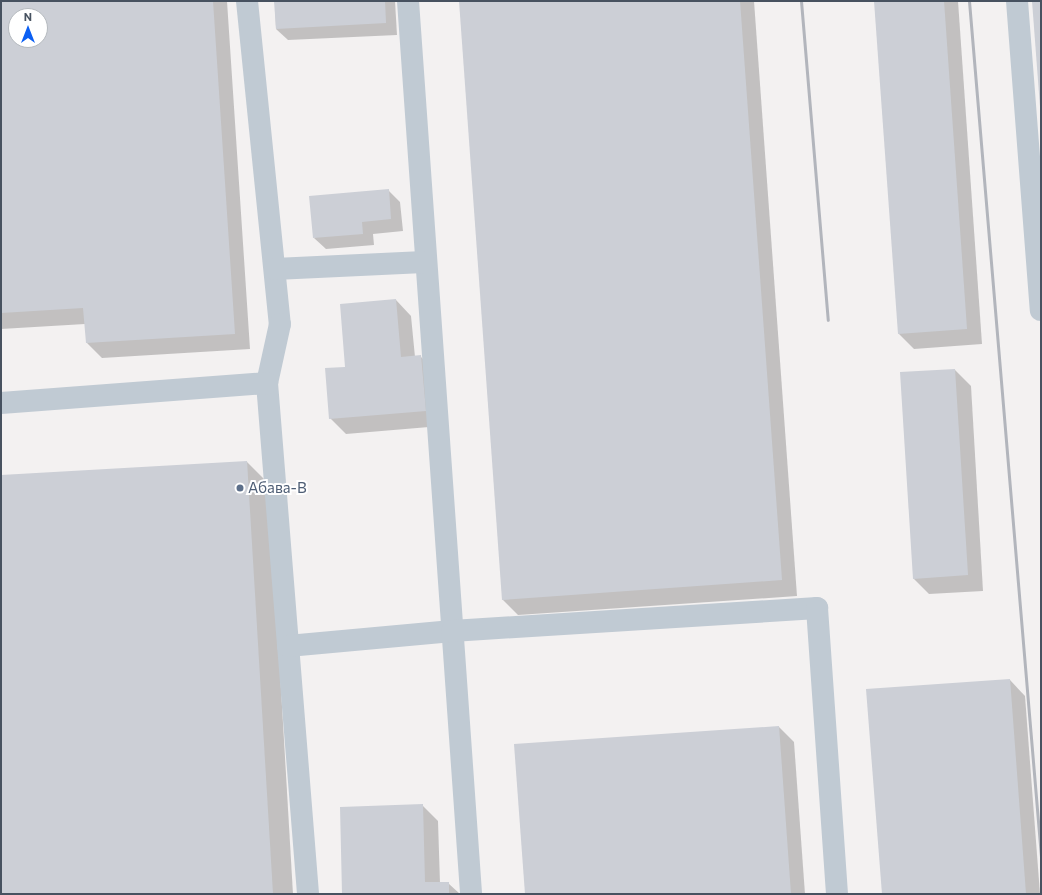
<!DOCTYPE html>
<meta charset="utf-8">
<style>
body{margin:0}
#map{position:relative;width:1042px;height:895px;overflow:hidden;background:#f3f1f1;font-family:Commissioner,sans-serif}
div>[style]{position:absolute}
.shadow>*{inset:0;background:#0003}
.building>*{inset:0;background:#cccfd6}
.minor>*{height:22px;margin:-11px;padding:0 11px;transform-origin:11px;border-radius:11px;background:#c0cad3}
.rail>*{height:3px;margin:-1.5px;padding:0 1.5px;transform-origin:1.5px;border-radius:1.5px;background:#b2b5bc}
.dots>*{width:11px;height:11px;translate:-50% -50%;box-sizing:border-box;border:2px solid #fff;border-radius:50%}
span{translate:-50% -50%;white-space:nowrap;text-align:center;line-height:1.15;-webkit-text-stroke:4px #fff;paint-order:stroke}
.service-label{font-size:15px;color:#4e5e75}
.left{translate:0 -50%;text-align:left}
.frame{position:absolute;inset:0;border:2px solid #475260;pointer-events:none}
.north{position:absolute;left:8px;top:8px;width:40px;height:40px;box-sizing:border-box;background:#fff;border:1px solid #b5babf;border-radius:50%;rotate:0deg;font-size:11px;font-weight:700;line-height:16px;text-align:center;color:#475260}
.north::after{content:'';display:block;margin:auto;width:14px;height:18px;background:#0b5ff3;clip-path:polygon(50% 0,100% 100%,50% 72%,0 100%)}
</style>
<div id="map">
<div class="shadow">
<i style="clip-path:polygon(evenodd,1px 1px,227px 1px,250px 349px,102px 358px,87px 343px,85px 324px,1px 329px,1px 1px,16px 16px,40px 16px,40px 40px,16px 40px,16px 16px)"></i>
<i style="clip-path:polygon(275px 1px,395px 1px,397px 35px,288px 40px,276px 29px)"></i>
<i style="clip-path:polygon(460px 1px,754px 1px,797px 596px,518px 615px,503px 600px)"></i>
<i style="clip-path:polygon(875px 1px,958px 1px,982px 344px,914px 349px,899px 334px)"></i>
<i style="clip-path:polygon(388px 190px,400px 202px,403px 231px,373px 234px,374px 245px,326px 249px,314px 238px)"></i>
<i style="clip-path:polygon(396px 300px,411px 316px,415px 357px,421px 357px,436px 372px,441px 426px,346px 434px,330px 418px)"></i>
<i style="clip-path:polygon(955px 370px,971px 386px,983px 591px,929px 594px,914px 579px)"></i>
<i style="clip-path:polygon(247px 462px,269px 484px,293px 894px,1px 894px,1px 476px)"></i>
<i style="clip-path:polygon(1010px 680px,1025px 696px,1040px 894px,883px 894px)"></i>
<i style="clip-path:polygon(779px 727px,794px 742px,805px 894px,526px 894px)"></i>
<i style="clip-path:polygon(422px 805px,438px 821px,440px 883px,448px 883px,460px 894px,343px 894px)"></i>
</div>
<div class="building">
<i style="clip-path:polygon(evenodd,1px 1px,213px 1px,235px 334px,86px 343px,83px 308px,1px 313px,1px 1px,16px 16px,40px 16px,40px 40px,16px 40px,16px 16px)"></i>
<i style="clip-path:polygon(274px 1px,385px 1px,386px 23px,276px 29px)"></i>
<i style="clip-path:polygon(459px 1px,740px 1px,782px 580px,502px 600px)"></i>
<i style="clip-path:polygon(874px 1px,944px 1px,967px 329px,898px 334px)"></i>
<i style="clip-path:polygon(1032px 1px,1041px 1px,1041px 107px,1040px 107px)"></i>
<i style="clip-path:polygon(389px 189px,391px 219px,362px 222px,363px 234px,313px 238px,309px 196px)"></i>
<i style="clip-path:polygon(396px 299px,401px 357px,421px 355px,426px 411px,329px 419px,325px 368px,345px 367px,340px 304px)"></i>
<i style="clip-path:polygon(955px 369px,968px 575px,913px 579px,900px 372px)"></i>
<i style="clip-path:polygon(247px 461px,273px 894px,1px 894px,1px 475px)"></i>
<i style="clip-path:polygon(1010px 679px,1026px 894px,882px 894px,866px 689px)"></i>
<i style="clip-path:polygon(779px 726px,791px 894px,525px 894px,514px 744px)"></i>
<i style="clip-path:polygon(423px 804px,425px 882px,449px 882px,449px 894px,342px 894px,340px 807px)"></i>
</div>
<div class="minor">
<i style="left:247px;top:1px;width:325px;rotate:84.2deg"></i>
<i style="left:280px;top:324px;width:60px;rotate:102.4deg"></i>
<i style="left:267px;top:383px;width:513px;rotate:85.41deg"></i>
<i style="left:408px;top:1px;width:895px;rotate:85.96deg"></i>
<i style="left:1017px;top:1px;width:310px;rotate:85.6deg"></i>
<i style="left:275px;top:269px;width:149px;rotate:-2.7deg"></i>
<i style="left:1px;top:403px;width:267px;rotate:-4.3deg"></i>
<i style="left:288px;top:646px;width:165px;rotate:-5.2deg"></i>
<i style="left:452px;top:631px;width:366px;rotate:-3.6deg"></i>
<i style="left:817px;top:608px;width:287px;rotate:86deg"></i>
</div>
<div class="rail">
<i style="left:801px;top:1px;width:320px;rotate:85.2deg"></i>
<i style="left:969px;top:1px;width:859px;rotate:85.19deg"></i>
</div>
<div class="dots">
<i style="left:240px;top:488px;background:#5c6f8a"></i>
</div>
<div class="service-label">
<span class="left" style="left:248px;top:488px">Абава-В</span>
</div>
<div class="frame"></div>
<div class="north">N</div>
</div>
